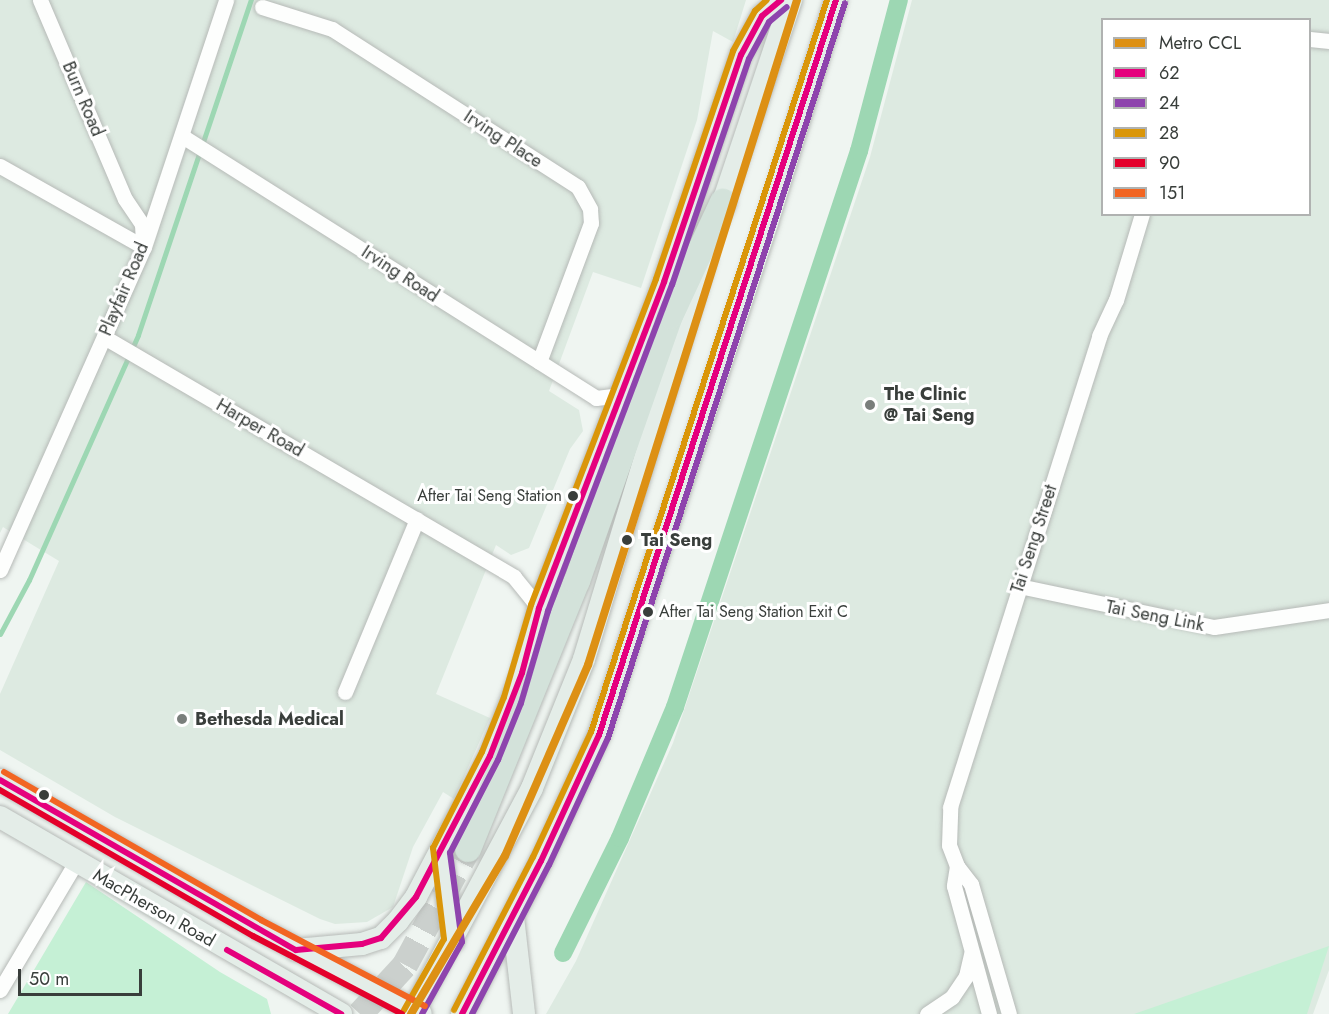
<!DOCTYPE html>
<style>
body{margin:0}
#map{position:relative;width:1329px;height:1014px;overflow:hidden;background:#eff5f1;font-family:Jost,sans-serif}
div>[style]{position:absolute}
.built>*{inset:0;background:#ddeae1}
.green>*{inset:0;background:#c5f0d5}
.stream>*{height:5px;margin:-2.5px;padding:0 2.5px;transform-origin:2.5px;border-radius:2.5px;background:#9dd7b3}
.canal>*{height:18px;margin:-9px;padding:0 9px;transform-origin:9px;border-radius:9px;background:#9dd7b3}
.motorway-tunnel>*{height:26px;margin-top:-13px;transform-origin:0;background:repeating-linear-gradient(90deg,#cbd0cd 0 26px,transparent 0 39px)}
.roads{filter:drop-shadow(0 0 2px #b6bab7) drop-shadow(0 0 2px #b6bab7)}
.minor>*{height:15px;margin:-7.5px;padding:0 7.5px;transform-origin:7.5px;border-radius:7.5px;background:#fdfefd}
.primary>*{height:22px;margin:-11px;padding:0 11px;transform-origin:11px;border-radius:11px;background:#e4ede8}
.motorway>*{height:26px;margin:-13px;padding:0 13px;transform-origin:13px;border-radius:13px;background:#d3e2da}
.bus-1>*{height:6px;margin:-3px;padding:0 3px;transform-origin:3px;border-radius:3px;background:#e5007d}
.bus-2>*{height:6px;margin:-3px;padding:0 3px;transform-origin:3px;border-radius:3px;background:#8e44ad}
.bus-3>*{height:6px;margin:-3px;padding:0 3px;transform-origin:3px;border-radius:3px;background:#da9609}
.bus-4>*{height:6px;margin:-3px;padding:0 3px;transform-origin:3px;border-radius:3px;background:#e4002b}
.bus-5>*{height:6px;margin:-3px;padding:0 3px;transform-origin:3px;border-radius:3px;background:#f26522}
.metro-1>*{height:8px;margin:-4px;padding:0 4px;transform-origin:4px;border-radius:4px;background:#dd9014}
.dots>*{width:16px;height:16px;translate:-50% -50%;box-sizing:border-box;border:3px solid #fff;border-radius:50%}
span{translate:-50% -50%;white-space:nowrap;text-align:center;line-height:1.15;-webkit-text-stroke:6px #fff;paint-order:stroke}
.bus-label{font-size:16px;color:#393e3b}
.right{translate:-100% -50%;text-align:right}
.left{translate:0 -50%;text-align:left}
.street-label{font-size:18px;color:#393e3b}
.poi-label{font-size:18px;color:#393e3b;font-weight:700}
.stop-label{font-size:18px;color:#393e3b;font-weight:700}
.legend{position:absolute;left:1101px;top:18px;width:210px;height:198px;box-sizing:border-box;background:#fff;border:2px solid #b0b2b1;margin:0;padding:8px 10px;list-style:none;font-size:18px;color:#393e3b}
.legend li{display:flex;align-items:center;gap:12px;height:30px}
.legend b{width:30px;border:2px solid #b0b2b1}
.scale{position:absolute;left:18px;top:969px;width:124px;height:27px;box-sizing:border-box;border:3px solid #393e3b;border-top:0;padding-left:8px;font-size:18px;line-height:21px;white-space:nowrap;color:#393e3b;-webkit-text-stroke:4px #fff;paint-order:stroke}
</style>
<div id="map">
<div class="built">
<i style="clip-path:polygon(0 0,746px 0,733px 42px,713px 31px,697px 120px,641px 288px,593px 272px,549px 391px,579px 410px,583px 431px,570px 449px,529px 548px,511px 555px,496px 545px,436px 694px,490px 718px,454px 799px,443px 792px,413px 847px,393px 907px,367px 922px,335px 924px,320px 919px,115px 817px,0 750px,0 694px,59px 561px,3px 527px,0 533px)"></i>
<i style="clip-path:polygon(evenodd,912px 0,1329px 0,1329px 970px,1313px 1014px,546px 1014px,576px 961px,673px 743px,870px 157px,912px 0,1102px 20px,1310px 20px,1310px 214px,1102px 214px,1102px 20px)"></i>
</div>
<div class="green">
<i style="clip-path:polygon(86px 882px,220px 972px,267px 999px,271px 1014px,8px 1014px)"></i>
<i style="clip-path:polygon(1329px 946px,1307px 1014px,1134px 1014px)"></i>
</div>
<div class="stream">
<i style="left:0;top:634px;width:61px;rotate:-61.8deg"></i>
<i style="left:29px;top:580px;width:268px;rotate:-66deg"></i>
<i style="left:138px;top:335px;width:354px;rotate:-71.4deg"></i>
</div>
<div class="canal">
<i style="left:563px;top:953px;width:128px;rotate:-63.6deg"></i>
<i style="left:620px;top:838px;width:142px;rotate:-67.2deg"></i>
<i style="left:675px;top:707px;width:586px;rotate:-71.69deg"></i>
<i style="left:859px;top:151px;width:156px;rotate:-75.2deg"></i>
</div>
<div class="motorway-tunnel">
<i style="left:360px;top:1014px;width:67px;rotate:-47.4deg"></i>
<i style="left:405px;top:965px;width:132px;rotate:-61.5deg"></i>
</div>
<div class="roads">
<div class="minor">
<i style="left:40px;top:0;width:216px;rotate:66.9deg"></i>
<i style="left:125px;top:199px;width:30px;rotate:56deg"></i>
<i style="left:142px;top:224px;width:17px;rotate:87deg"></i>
<i style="left:262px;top:7px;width:73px;rotate:17.4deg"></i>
<i style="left:332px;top:29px;width:292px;rotate:32.7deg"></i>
<i style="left:578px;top:187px;width:25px;rotate:61deg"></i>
<i style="left:590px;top:209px;width:14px;rotate:86deg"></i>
<i style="left:591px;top:223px;width:148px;rotate:110.5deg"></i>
<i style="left:1310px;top:39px;width:19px;rotate:6deg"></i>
<i style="left:182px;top:136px;width:490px;rotate:32.3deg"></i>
<i style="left:596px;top:398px;width:25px;rotate:-7deg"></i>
<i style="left:0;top:166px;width:165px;rotate:29.4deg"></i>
<i style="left:104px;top:337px;width:475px;rotate:30.3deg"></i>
<i style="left:514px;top:577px;width:40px;rotate:51deg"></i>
<i style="left:0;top:570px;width:354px;rotate:-66deg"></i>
<i style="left:144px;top:247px;width:260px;rotate:-71.6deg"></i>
<i style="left:1019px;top:586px;width:199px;rotate:11.9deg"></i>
<i style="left:1214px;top:627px;width:116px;rotate:-8.4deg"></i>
<i style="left:345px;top:692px;width:187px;rotate:-67.4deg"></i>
<i style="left:957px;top:866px;width:20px;rotate:99deg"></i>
<i style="left:954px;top:886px;width:133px;rotate:74.7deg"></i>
<i style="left:0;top:990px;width:149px;rotate:-59.3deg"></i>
<i style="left:927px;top:1014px;width:30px;rotate:-34deg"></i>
<i style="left:952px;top:997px;width:25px;rotate:-56deg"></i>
<i style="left:966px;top:976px;width:23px;rotate:-77deg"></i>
<i style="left:1009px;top:1014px;width:135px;rotate:-106.3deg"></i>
<i style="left:971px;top:884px;width:23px;rotate:-128deg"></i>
<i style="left:957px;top:866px;width:22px;rotate:-111deg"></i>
<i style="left:949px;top:845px;width:38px;rotate:-88deg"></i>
<i style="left:950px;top:807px;width:494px;rotate:-72.4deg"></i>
<i style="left:1099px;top:336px;width:40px;rotate:-65deg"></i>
<i style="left:1116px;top:300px;width:90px;rotate:-73.2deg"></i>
</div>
<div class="primary">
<i style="left:718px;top:217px;width:229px;rotate:-71.4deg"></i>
<i style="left:0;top:780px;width:297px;rotate:29.9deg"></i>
<i style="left:257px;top:928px;width:185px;rotate:27.7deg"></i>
<i style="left:0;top:817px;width:394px;rotate:30deg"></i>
<i style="left:441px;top:851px;width:91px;rotate:82.4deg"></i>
<i style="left:513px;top:917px;width:98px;rotate:83.5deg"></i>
<i style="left:296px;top:950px;width:66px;rotate:-5.2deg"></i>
<i style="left:362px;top:944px;width:20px;rotate:-18deg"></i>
<i style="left:381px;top:938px;width:24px;rotate:-45deg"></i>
<i style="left:398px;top:921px;width:30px;rotate:-53deg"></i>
<i style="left:416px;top:897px;width:159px;rotate:-62.3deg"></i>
<i style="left:490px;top:756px;width:89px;rotate:-68.9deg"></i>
<i style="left:522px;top:673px;width:67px;rotate:-75.3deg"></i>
<i style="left:539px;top:608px;width:349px;rotate:-69deg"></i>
<i style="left:664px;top:282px;width:240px;rotate:-71.3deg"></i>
<i style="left:741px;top:55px;width:44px;rotate:-61.7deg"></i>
<i style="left:762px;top:16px;width:25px;rotate:-40deg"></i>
<i style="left:412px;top:1014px;width:256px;rotate:-62deg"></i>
<i style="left:532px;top:788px;width:139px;rotate:-68deg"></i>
<i style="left:584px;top:659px;width:419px;rotate:-73.1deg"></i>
<i style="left:462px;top:1014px;width:172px;rotate:-62.7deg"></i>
<i style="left:541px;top:861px;width:139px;rotate:-65.3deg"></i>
<i style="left:599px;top:735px;width:539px;rotate:-71.83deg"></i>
<i style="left:767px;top:223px;width:233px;rotate:-72.8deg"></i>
</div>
<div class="motorway">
<i style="left:468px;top:849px;width:289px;rotate:-67.9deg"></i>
<i style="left:577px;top:581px;width:281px;rotate:-70.7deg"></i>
<i style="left:670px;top:316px;width:126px;rotate:-65.1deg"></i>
</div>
</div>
<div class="bus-1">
<i style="left:0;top:780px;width:341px;rotate:29.9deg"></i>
<i style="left:296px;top:950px;width:66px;rotate:-5.2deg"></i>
<i style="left:362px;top:944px;width:20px;rotate:-18deg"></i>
<i style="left:381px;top:938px;width:54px;rotate:-49.5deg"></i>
<i style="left:416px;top:897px;width:159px;rotate:-62.3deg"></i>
<i style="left:490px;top:756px;width:89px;rotate:-68.9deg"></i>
<i style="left:522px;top:673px;width:67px;rotate:-75.3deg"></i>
<i style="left:539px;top:608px;width:349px;rotate:-69deg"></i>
<i style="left:664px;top:282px;width:240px;rotate:-71.3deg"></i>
<i style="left:741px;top:55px;width:44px;rotate:-61.7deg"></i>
<i style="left:762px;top:16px;width:25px;rotate:-40deg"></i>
<i style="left:227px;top:950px;width:131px;rotate:29.3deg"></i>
<i style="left:462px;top:1014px;width:172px;rotate:-62.7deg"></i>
<i style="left:541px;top:861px;width:139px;rotate:-65.3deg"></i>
<i style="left:599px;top:735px;width:772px;rotate:-72.13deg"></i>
</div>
<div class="bus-2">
<i style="left:422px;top:1014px;width:82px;rotate:-60.9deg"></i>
<i style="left:462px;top:942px;width:90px;rotate:-97.7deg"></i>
<i style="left:450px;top:853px;width:105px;rotate:-62.7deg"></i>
<i style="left:498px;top:760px;width:61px;rotate:-68deg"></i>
<i style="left:521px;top:703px;width:96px;rotate:-73.6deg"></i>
<i style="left:548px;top:611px;width:349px;rotate:-69.2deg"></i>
<i style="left:672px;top:285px;width:239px;rotate:-71.2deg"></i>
<i style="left:749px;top:59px;width:42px;rotate:-61.6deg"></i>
<i style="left:769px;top:22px;width:23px;rotate:-40deg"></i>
<i style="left:472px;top:1014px;width:168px;rotate:-62.7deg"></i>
<i style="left:549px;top:865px;width:140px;rotate:-65.1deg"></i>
<i style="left:608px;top:738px;width:772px;rotate:-72.13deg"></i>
</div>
<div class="bus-3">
<i style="left:404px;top:1010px;width:81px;rotate:-60.6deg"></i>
<i style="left:444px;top:939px;width:92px;rotate:-96.9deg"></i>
<i style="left:433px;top:848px;width:108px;rotate:-63deg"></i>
<i style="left:482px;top:752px;width:59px;rotate:-68.2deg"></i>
<i style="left:504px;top:697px;width:96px;rotate:-73.6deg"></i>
<i style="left:531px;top:605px;width:349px;rotate:-69deg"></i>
<i style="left:656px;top:279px;width:241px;rotate:-71.3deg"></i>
<i style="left:733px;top:51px;width:46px;rotate:-61.2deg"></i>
<i style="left:755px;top:11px;width:16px;rotate:-43deg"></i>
<i style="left:454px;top:1010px;width:172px;rotate:-62.7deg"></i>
<i style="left:533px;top:857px;width:138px;rotate:-65.1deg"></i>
<i style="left:591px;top:732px;width:769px;rotate:-72.13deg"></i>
</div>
<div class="bus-4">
<i style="left:0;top:790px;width:292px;rotate:30deg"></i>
<i style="left:253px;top:936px;width:168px;rotate:27.6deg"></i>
</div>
<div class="bus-5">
<i style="left:4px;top:772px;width:297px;rotate:29.9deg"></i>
<i style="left:261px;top:920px;width:185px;rotate:27.7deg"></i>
</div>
<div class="metro-1">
<i style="left:411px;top:1014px;width:184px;rotate:-59.3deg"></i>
<i style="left:505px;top:856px;width:208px;rotate:-66.5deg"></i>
<i style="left:588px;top:665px;width:697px;rotate:-72.55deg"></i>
</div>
<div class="dots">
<i style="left:870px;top:405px;background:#797e7b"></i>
<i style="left:573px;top:496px;background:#393e3b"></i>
<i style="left:627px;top:540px;background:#393e3b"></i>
<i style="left:648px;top:612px;background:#393e3b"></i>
<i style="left:182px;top:719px;background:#797e7b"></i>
<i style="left:44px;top:795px;background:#393e3b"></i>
</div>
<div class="bus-label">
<span class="right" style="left:562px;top:496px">After Tai Seng Station</span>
<span class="left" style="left:659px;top:612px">After Tai Seng Station Exit C</span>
</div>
<div class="street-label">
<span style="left:83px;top:99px;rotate:67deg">Burn Road</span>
<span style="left:503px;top:139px;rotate:33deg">Irving Place</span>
<span style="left:400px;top:274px;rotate:33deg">Irving Road</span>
<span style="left:124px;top:289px;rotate:-67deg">Playfair Road</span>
<span style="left:260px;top:428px;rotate:30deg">Harper Road</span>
<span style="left:1034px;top:539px;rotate:-72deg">Tai Seng Street</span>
<span style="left:1155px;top:616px;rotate:11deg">Tai Seng Link</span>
<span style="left:154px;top:908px;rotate:30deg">MacPherson Road</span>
</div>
<div class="poi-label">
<span class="left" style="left:884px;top:405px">The Clinic<br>@ Tai Seng</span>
<span class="left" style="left:195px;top:719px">Bethesda Medical</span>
</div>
<div class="stop-label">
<span class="left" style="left:641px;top:540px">Tai Seng</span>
</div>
<ul class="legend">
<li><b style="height:8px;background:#dd9014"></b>Metro CCL</li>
<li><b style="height:8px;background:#e5007d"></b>62</li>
<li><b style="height:8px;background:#8e44ad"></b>24</li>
<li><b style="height:8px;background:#da9609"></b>28</li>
<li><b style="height:8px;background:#e4002b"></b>90</li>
<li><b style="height:8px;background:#f26522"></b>151</li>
</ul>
<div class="scale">50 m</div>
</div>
